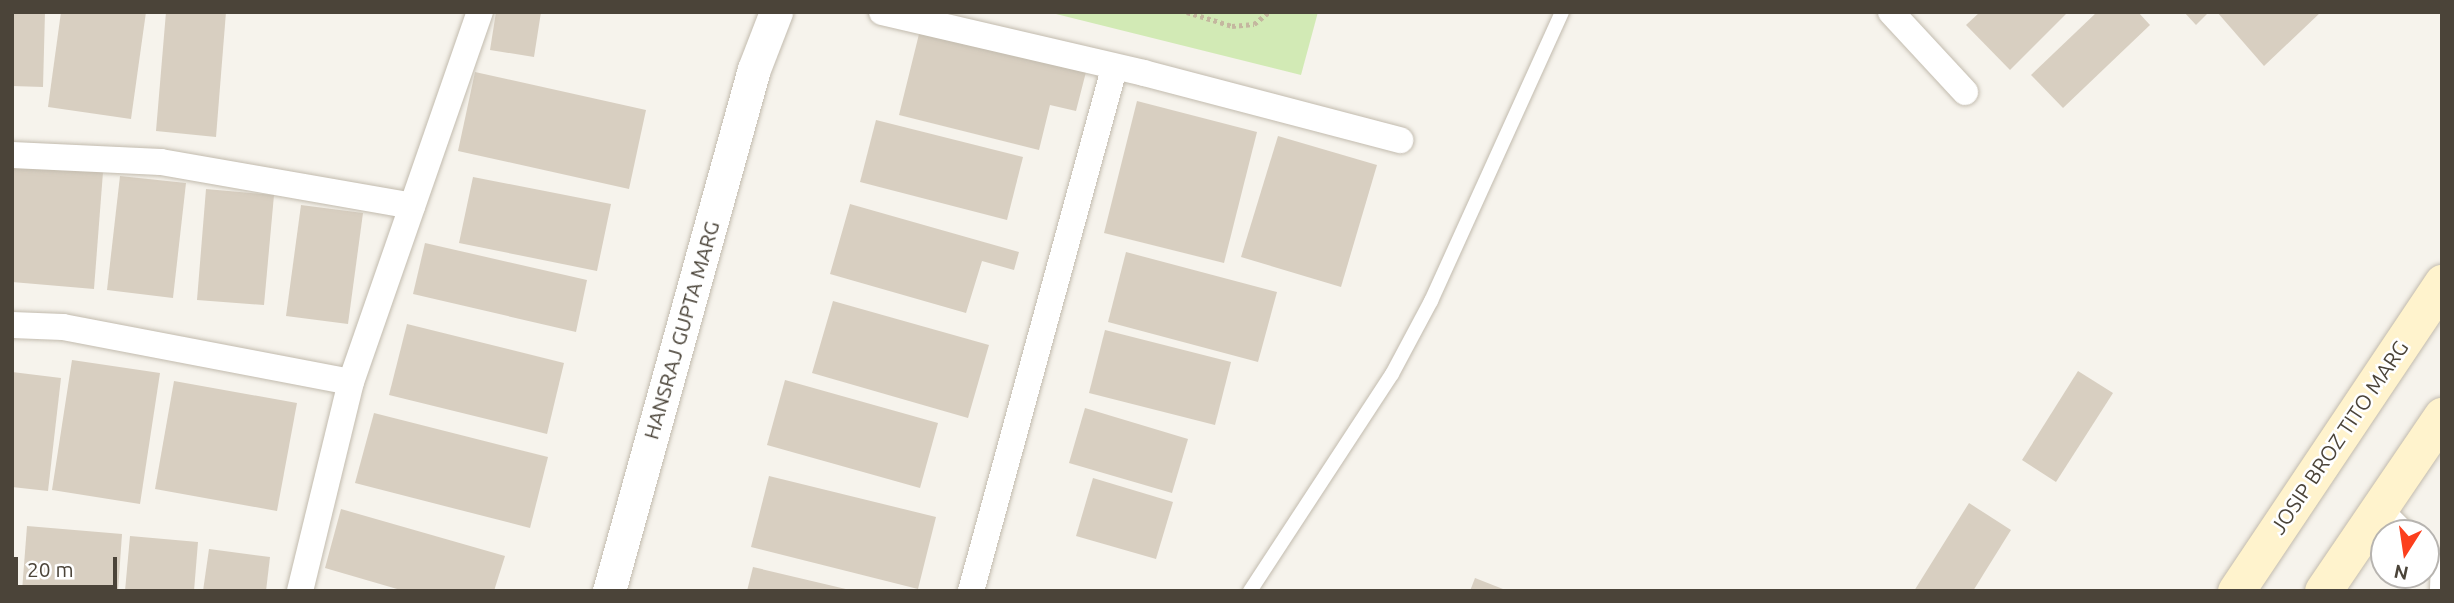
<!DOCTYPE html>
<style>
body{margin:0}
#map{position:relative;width:2454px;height:603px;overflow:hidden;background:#f6f3ec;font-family:Ubuntu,sans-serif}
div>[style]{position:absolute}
.green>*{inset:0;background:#d2eab5}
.building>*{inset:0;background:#d8cfc1}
.path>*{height:4.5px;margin-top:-2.25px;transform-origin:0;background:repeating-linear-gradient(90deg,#c4b79f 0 3.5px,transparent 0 7px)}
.roads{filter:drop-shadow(0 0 2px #c2bbae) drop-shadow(0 0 2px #c2bbae)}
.service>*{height:14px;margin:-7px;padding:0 7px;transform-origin:7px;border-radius:7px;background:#fff}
.minor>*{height:26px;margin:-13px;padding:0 13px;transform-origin:13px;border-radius:13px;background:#fff}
.tertiary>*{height:33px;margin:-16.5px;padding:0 16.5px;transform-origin:16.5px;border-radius:16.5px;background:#fff}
.secondary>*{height:37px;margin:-18.5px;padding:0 18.5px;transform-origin:18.5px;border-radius:18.5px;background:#fff3cd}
span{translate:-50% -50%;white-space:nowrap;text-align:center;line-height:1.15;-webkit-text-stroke:5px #fff;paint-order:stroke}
.street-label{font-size:21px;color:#4b4439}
.frame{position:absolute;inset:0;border:14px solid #4b4439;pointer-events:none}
.north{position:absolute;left:2370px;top:519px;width:70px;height:70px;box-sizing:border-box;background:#fff;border:2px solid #b7b4b0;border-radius:50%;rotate:192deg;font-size:19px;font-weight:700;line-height:28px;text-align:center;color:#4b4439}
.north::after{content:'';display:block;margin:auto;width:24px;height:32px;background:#fc3f1d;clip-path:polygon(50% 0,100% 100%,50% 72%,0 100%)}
.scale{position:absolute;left:14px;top:557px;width:103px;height:32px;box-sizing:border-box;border:4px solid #4b4439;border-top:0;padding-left:9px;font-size:21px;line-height:24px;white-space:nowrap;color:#4b4439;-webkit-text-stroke:5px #fff;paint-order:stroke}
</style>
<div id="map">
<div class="green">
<i style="clip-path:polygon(1048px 12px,1318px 12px,1301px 75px)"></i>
</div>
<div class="building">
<i style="clip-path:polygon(12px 12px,45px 12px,43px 87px,12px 86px)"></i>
<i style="clip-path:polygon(61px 12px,146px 12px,131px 119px,48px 107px)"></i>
<i style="clip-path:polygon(166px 12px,226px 12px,216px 137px,156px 131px)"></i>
<i style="clip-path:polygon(496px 12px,541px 12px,534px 57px,490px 50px)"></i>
<i style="clip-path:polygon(1980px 12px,2068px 12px,2010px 70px,1966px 25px)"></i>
<i style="clip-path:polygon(2097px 12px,2138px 12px,2150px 25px,2063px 108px,2031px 75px)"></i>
<i style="clip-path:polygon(2184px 12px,2209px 12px,2196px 25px)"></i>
<i style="clip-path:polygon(2217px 12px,2321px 12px,2264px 66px)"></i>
<i style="clip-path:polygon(920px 30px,1086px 72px,1076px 111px,1050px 105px,1039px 150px,899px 115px)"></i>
<i style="clip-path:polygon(475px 72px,646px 110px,629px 189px,458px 151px)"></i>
<i style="clip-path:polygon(1137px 101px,1257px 132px,1224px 263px,1104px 233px)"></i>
<i style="clip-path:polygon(876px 120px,1023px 157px,1007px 220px,860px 182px)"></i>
<i style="clip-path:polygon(1278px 136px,1377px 165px,1341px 287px,1241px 257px)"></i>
<i style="clip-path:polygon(12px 164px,103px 172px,94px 289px,12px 282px)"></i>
<i style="clip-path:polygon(120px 176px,186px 183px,173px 298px,107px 290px)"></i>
<i style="clip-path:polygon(473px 177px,611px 204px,597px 271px,459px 243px)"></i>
<i style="clip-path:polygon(206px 189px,274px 195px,264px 305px,197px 300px)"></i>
<i style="clip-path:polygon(850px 204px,1019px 252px,1014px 270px,982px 261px,966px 313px,830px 274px)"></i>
<i style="clip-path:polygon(301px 205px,363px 213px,348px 324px,286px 316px)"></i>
<i style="clip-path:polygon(425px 243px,587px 280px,576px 332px,413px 294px)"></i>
<i style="clip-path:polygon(1126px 252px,1277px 292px,1258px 362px,1108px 322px)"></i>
<i style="clip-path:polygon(833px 301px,989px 345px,968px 418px,812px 373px)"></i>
<i style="clip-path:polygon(407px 324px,564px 363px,547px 434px,389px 395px)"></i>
<i style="clip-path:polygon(1105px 330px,1231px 362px,1215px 425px,1089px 393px)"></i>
<i style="clip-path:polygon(72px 360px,160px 373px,140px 504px,52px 490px)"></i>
<i style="clip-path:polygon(2078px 371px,2113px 393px,2056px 482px,2022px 460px)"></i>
<i style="clip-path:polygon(12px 372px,61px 378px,48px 491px,12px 487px)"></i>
<i style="clip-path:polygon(785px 380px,938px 423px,920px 488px,767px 445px)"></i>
<i style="clip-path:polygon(174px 381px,297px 403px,277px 511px,155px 489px)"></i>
<i style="clip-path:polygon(1085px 408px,1188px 439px,1172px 493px,1069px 463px)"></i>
<i style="clip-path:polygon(374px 413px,548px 457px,530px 528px,355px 483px)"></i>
<i style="clip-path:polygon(769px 476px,936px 517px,918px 589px,751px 547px)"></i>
<i style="clip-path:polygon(1093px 478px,1173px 502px,1156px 559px,1076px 536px)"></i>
<i style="clip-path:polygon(1969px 503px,2011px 530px,1973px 591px,1914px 591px)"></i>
<i style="clip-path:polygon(341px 509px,505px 556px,494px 591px,404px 591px,325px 568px)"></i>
<i style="clip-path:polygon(27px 526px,122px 534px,118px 591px,22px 591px)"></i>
<i style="clip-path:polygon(130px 536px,198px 542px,194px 591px,125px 591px)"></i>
<i style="clip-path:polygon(209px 549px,270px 557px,266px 591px,203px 591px)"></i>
<i style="clip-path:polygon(753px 567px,850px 590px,850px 591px,747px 591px)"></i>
<i style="clip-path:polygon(1475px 578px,1508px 591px,1470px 591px)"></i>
</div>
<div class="path">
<i style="left:1187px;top:12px;width:47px;rotate:17.3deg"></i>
<i style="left:1232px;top:26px;width:22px;rotate:-5deg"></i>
<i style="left:1254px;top:24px;width:19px;rotate:-39deg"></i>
</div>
<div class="roads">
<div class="service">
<i style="left:2383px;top:505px;width:40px;rotate:45deg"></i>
<i style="left:2426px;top:548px;width:17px;rotate:45deg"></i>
<i style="left:2438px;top:560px;width:31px;rotate:92deg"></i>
<i style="left:1250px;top:591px;width:259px;rotate:-56.8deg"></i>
<i style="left:1392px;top:374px;width:83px;rotate:-61.9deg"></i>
<i style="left:1431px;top:301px;width:317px;rotate:-65.6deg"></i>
</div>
<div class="minor">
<i style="left:882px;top:12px;width:269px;rotate:13.1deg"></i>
<i style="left:1144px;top:73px;width:265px;rotate:14.7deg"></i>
<i style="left:1891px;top:12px;width:109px;rotate:47.2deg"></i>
<i style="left:12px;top:155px;width:149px;rotate:2.7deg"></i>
<i style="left:161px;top:162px;width:255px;rotate:9.9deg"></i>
<i style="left:12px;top:325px;width:51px;rotate:2.2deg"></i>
<i style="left:63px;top:327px;width:293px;rotate:10.8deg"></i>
<i style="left:300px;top:591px;width:215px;rotate:-76.3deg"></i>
<i style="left:351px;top:382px;width:392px;rotate:-70.8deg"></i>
<i style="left:971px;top:591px;width:541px;rotate:-74.68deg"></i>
</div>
<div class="tertiary">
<i style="left:609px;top:591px;width:542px;rotate:-74.48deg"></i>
<i style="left:754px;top:69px;width:61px;rotate:-68.9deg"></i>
</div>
<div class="secondary">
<i style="left:2236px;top:591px;width:371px;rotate:-56.2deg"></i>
<i style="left:2323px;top:591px;width:212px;rotate:-55.8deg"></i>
</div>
</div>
<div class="street-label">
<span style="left:681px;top:330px;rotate:-74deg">HANSRAJ GUPTA MARG</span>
<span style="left:2339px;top:437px;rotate:-56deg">JOSIP BROZ TITO MARG</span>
</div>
<div class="frame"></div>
<div class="north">N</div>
<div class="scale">20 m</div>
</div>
